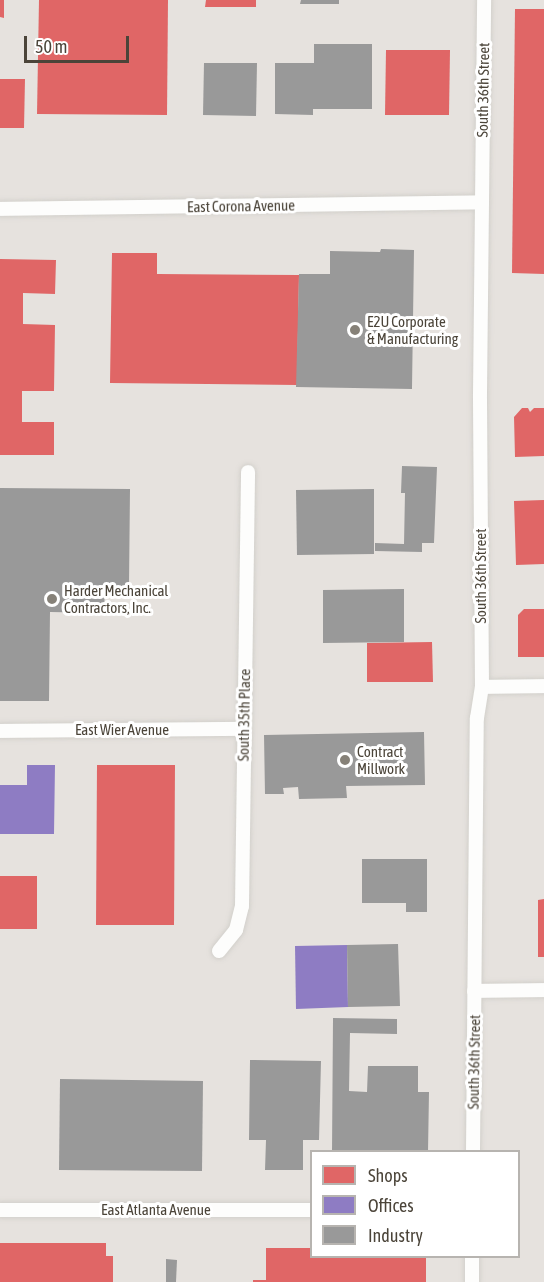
<!DOCTYPE html>
<style>
body{margin:0}
#map{position:relative;width:544px;height:1282px;overflow:hidden;background:#f4f2ee;font-family:"Asap Condensed",sans-serif}
div>[style]{position:absolute}
.industrial>*{inset:0;background:#e6e2de}
.shops>*{inset:0;background:#e06666}
.offices>*{inset:0;background:#8e7cc3}
.industry>*{inset:0;background:#999}
.roads{filter:drop-shadow(0 0 2px #d2d0cb) drop-shadow(0 0 2px #d2d0cb)}
.street>*{height:14px;margin:-7px;padding:0 7px;transform-origin:7px;border-radius:7px;background:#fdfdfc}
.dots>*{width:16px;height:16px;translate:-50% -50%;box-sizing:border-box;border:3px solid #fff;border-radius:50%}
span{translate:-50% -50%;white-space:nowrap;text-align:center;line-height:1.15;-webkit-text-stroke:6px #fff;paint-order:stroke}
.street-label{font-size:15px;color:#4b4439}
.poi-label{font-size:15px;color:#4b4439}
.left{translate:0 -50%;text-align:left}
.legend{position:absolute;left:310px;top:1150px;width:210px;height:108px;box-sizing:border-box;background:#fff;border:2px solid #b7b4b0;margin:0;padding:8px 10px;list-style:none;font-size:18px;color:#4b4439}
.legend li{display:flex;align-items:center;gap:12px;height:30px}
.legend b{width:30px;border:2px solid #b7b4b0}
.scale{position:absolute;left:24px;top:36px;width:105px;height:27px;box-sizing:border-box;border:3px solid #4b4439;border-top:0;padding-left:8px;font-size:18px;line-height:21px;white-space:nowrap;color:#4b4439;-webkit-text-stroke:4px #fff;paint-order:stroke}
</style>
<div id="map">
<div class="industrial">
<i style="clip-path:polygon(evenodd,0 0,544px 0,544px 1282px,0 1282px,0 0,312px 1152px,518px 1152px,518px 1256px,312px 1256px,312px 1152px)"></i>
</div>
<div class="shops">
<i style="clip-path:polygon(0 0,4px 0,4px 18px,0 17px)"></i>
<i style="clip-path:polygon(39px 0,168px 0,167px 115px,37px 114px)"></i>
<i style="clip-path:polygon(206px 0,256px 0,256px 7px,205px 7px)"></i>
<i style="clip-path:polygon(515px 9px,544px 9px,544px 274px,512px 273px)"></i>
<i style="clip-path:polygon(386px 50px,450px 50px,449px 115px,385px 115px)"></i>
<i style="clip-path:polygon(0 79px,25px 79px,24px 128px,0 128px)"></i>
<i style="clip-path:polygon(112px 253px,157px 253px,157px 274px,299px 275px,297px 385px,110px 383px)"></i>
<i style="clip-path:polygon(0 259px,56px 260px,55px 294px,23px 293px,23px 324px,55px 325px,54px 391px,22px 391px,22px 422px,54px 422px,54px 455px,0 455px)"></i>
<i style="clip-path:polygon(522px 408px,528px 408px,530px 412px,534px 408px,544px 408px,544px 456px,515px 457px,514px 417px)"></i>
<i style="clip-path:polygon(544px 500px,544px 564px,516px 565px,514px 501px)"></i>
<i style="clip-path:polygon(524px 609px,544px 609px,544px 657px,518px 657px,518px 615px)"></i>
<i style="clip-path:polygon(432px 642px,433px 682px,367px 682px,367px 643px)"></i>
<i style="clip-path:polygon(97px 765px,175px 765px,174px 925px,96px 925px)"></i>
<i style="clip-path:polygon(0 876px,37px 876px,37px 929px,0 929px)"></i>
<i style="clip-path:polygon(544px 899px,544px 957px,538px 957px,538px 900px)"></i>
<i style="clip-path:polygon(0 1243px,106px 1243px,106px 1256px,113px 1256px,113px 1282px,0 1282px)"></i>
<i style="clip-path:polygon(266px 1248px,312px 1248px,312px 1256px,426px 1256px,426px 1282px,253px 1282px,253px 1280px,266px 1280px)"></i>
</div>
<div class="offices">
<i style="clip-path:polygon(27px 765px,55px 765px,54px 834px,0 834px,0 785px,27px 785px)"></i>
<i style="clip-path:polygon(347px 945px,348px 1007px,296px 1009px,295px 946px)"></i>
</div>
<div class="industry">
<i style="clip-path:polygon(301px 0,339px 0,339px 4px,300px 4px)"></i>
<i style="clip-path:polygon(314px 44px,372px 44px,372px 109px,313px 109px,313px 115px,275px 114px,275px 63px,314px 63px)"></i>
<i style="clip-path:polygon(204px 63px,257px 63px,256px 116px,203px 115px)"></i>
<i style="clip-path:polygon(381px 249px,414px 250px,412px 389px,296px 387px,299px 274px,330px 274px,330px 251px,380px 252px)"></i>
<i style="clip-path:polygon(402px 466px,437px 467px,434px 543px,422px 543px,422px 552px,375px 551px,375px 543px,404px 544px,405px 493px,401px 493px)"></i>
<i style="clip-path:polygon(0 488px,130px 489px,129px 586px,105px 586px,104px 613px,50px 612px,49px 701px,0 701px)"></i>
<i style="clip-path:polygon(374px 489px,374px 554px,297px 555px,296px 490px)"></i>
<i style="clip-path:polygon(404px 589px,404px 642px,323px 643px,323px 590px)"></i>
<i style="clip-path:polygon(424px 732px,425px 785px,346px 786px,347px 798px,299px 799px,298px 787px,283px 788px,284px 794px,265px 794px,264px 735px)"></i>
<i style="clip-path:polygon(362px 859px,427px 859px,427px 912px,406px 912px,406px 903px,362px 903px)"></i>
<i style="clip-path:polygon(398px 944px,400px 1006px,348px 1007px,347px 945px)"></i>
<i style="clip-path:polygon(333px 1018px,397px 1019px,397px 1034px,350px 1033px,349px 1091px,367px 1092px,368px 1066px,418px 1066px,418px 1092px,429px 1092px,428px 1152px,332px 1152px)"></i>
<i style="clip-path:polygon(250px 1060px,321px 1061px,319px 1140px,303px 1140px,303px 1170px,265px 1170px,266px 1140px,249px 1140px)"></i>
<i style="clip-path:polygon(60px 1079px,203px 1081px,202px 1171px,59px 1170px)"></i>
<i style="clip-path:polygon(166px 1259px,177px 1260px,176px 1282px,166px 1282px)"></i>
</div>
<div class="roads">
<div class="street">
<i style="left:0;top:209px;width:482px;rotate:-0.8deg"></i>
<i style="left:482px;top:687px;width:62px;rotate:-0.9deg"></i>
<i style="left:0;top:731px;width:244px;rotate:-0.5deg"></i>
<i style="left:219px;top:951px;width:27px;rotate:-51deg"></i>
<i style="left:236px;top:930px;width:25px;rotate:-76deg"></i>
<i style="left:242px;top:906px;width:434px;rotate:-89.2deg"></i>
<i style="left:474px;top:991px;width:70px;rotate:-0.8deg"></i>
<i style="left:473px;top:1152px;width:434px;rotate:-89.5deg"></i>
<i style="left:477px;top:718px;width:31px;rotate:-81deg"></i>
<i style="left:482px;top:687px;width:293px;rotate:-90.4deg"></i>
<i style="left:480px;top:394px;width:394px;rotate:-89.4deg"></i>
<i style="left:0;top:1210px;width:312px"></i>
<i style="left:472px;top:1282px;width:26px;rotate:-90deg"></i>
</div>
</div>
<div class="dots">
<i style="left:355px;top:330px;background:#868178"></i>
<i style="left:52px;top:599px;background:#868178"></i>
<i style="left:345px;top:760px;background:#868178"></i>
</div>
<div class="street-label">
<span style="left:483px;top:90px;rotate:-89deg">South 36th Street</span>
<span style="left:241px;top:206px;rotate:-1deg">East Corona Avenue</span>
<span style="left:481px;top:576px;rotate:-90deg">South 36th Street</span>
<span style="left:244px;top:715px;rotate:-89deg">South 35th Place</span>
<span style="left:122px;top:730px">East Wier Avenue</span>
<span style="left:474px;top:1062px;rotate:-89deg">South 36th Street</span>
<span style="left:156px;top:1210px">East Atlanta Avenue</span>
</div>
<div class="poi-label">
<span class="left" style="left:367px;top:330px">E2U Corporate<br>&amp; Manufacturing</span>
<span class="left" style="left:64px;top:599px">Harder Mechanical<br>Contractors, Inc.</span>
<span class="left" style="left:357px;top:760px">Contract<br>Millwork</span>
</div>
<ul class="legend">
<li><b style="height:16px;background:#e06666"></b>Shops</li>
<li><b style="height:16px;background:#8e7cc3"></b>Offices</li>
<li><b style="height:16px;background:#999"></b>Industry</li>
</ul>
<div class="scale">50 m</div>
</div>
